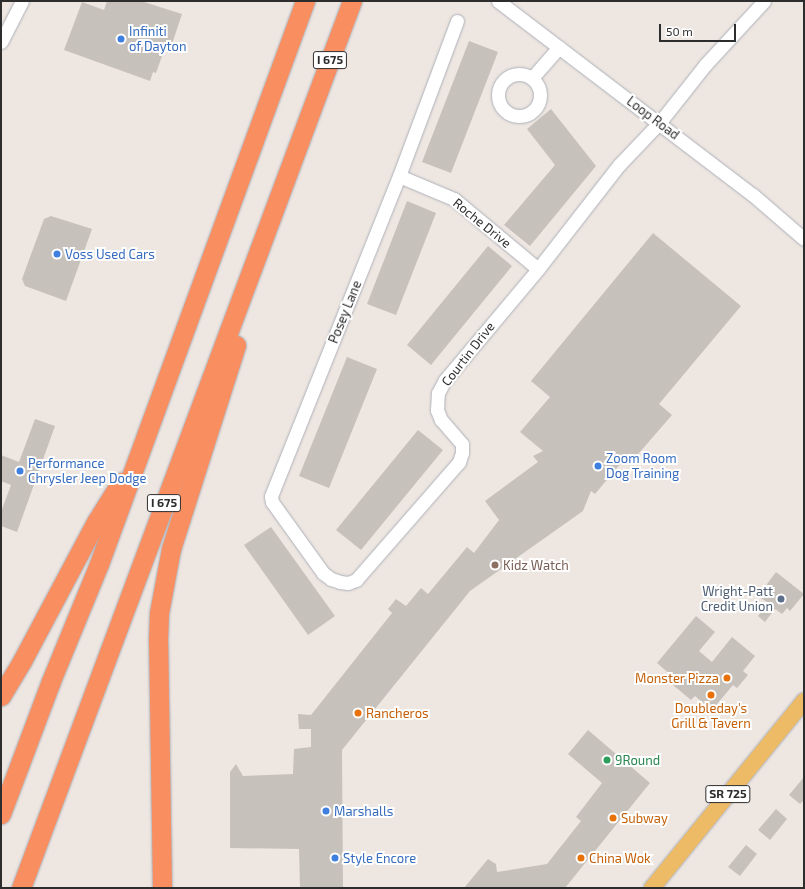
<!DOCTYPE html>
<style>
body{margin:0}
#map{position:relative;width:805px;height:889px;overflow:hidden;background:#eee6e1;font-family:"Exo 2",sans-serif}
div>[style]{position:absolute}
.building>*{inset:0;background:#c7c1bc}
.roads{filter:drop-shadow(0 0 1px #adb1b9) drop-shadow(0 0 1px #adb1b9)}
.minor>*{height:13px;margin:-6.5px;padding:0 6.5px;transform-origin:6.5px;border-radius:6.5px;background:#fff}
.minor>.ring{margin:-6.5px;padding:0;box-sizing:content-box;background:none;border:13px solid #fff;border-radius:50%}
.major>*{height:16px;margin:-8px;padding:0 8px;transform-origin:8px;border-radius:8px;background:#edbb66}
.highway>*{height:19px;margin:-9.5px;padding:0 9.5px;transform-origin:9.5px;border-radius:9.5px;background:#f98e60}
.dots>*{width:11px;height:11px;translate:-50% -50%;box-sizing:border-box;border:2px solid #fff;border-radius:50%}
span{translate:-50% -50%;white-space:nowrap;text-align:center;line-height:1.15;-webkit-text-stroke:4px #fff;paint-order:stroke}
.shield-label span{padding:1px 3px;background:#fff;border:1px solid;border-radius:3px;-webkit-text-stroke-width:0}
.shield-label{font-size:12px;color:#2d2d2d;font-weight:700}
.shop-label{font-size:13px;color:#366cbe}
.left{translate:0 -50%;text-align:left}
.street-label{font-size:13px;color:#2d2d2d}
.education-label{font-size:13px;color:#785e54}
.service-label{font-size:13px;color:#4e5e75}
.right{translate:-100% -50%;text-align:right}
.food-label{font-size:13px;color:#c56008}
.leisure-label{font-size:13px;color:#27864d}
.frame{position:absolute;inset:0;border:2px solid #2d2d2d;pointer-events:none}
.scale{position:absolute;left:659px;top:24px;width:77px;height:18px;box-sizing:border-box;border:2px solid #2d2d2d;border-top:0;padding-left:5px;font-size:12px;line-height:14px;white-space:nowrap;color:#2d2d2d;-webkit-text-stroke:3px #fff;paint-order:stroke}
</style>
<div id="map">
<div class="building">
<i style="clip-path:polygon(107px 1px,141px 1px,182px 14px,172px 44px,167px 42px,156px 73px,153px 72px,150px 81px,64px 50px,82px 2px,104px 10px)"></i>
<i style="clip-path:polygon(469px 41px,498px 52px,451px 173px,422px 162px)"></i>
<i style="clip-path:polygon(551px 109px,596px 166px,530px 246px,504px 225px,555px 165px,527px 129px)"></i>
<i style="clip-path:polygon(407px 201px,436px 213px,396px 315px,367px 304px)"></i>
<i style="clip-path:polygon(51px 216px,92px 229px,66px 301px,25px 286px,22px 279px,44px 219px)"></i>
<i style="clip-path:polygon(653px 233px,741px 306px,659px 404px,672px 415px,633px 460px,626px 457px,595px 494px,591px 491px,583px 511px,470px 591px,342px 750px,343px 888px,300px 888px,299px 849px,230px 848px,230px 772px,236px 764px,243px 776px,293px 774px,294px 749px,311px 747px,311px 729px,299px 729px,298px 714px,311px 715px,392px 613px,388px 609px,396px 599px,406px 606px,421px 588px,428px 594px,467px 547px,474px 553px,499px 520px,485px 501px,538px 462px,533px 456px,543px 451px,520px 432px,550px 397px,531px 381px)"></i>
<i style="clip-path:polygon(488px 246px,512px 266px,431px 365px,407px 345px)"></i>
<i style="clip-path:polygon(347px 357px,377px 369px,329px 488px,299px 476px)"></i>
<i style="clip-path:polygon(35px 419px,55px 426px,17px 532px,1px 526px,1px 512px,11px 485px,1px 481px,1px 455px,19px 462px)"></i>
<i style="clip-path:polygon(418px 430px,443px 450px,361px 550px,336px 530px)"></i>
<i style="clip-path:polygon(271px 527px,335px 616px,308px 635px,244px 545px)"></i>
<i style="clip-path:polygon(776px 572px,804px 594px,790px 611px,787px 608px,782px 614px,775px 609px,765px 622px,758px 616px,768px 603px,758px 596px)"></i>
<i style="clip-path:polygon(696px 616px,715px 632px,699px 651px,712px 662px,732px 637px,755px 656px,743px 671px,748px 675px,737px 688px,733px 685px,712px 710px,695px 696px,691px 700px,668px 681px,672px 676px,657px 663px)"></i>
<i style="clip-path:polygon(588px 730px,650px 783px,565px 888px,464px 888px,488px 859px,496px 864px,497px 872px,547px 864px,581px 821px,576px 817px,602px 783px,568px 754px)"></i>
<i style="clip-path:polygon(804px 777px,804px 800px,800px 804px,789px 795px)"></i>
<i style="clip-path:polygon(776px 809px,787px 819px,770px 840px,758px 830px)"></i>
<i style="clip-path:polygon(746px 845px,757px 854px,740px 876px,728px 867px)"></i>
</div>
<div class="roads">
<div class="minor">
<i style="left:498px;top:1px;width:320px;rotate:37.3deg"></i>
<i style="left:753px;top:195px;width:67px;rotate:40.8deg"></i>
<i style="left:457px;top:21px;width:165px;rotate:110.5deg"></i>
<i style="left:399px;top:176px;width:345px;rotate:111.8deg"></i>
<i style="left:271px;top:496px;width:6px;rotate:81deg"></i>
<i style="left:272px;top:502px;width:87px;rotate:54.3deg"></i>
<i style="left:323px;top:573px;width:10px;rotate:37deg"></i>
<i style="left:331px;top:579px;width:9px;rotate:18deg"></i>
<i style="left:340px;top:582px;width:8px;rotate:7deg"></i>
<i style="left:348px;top:583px;width:9px;rotate:-21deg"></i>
<i style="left:356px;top:580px;width:157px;rotate:-48.9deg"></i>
<i style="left:459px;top:462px;width:9px;rotate:-72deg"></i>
<i style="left:462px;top:453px;width:9px;rotate:-90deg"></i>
<i style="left:462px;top:444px;width:32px;rotate:-131deg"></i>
<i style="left:441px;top:420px;width:11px;rotate:-112deg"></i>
<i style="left:437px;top:410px;width:17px;rotate:-87deg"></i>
<i style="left:438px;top:393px;width:15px;rotate:-62deg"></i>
<i style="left:445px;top:380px;width:145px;rotate:-50deg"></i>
<i style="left:538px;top:269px;width:132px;rotate:-52.1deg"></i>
<i style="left:619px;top:165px;width:59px;rotate:-46.4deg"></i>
<i style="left:660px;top:122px;width:73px;rotate:-51.7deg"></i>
<i style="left:705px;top:65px;width:87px;rotate:-47.3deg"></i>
<i style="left:1px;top:42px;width:46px;rotate:-62.9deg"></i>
<i class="ring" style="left:498px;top:74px;width:29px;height:29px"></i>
<i style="left:532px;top:78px;width:41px;rotate:-48.9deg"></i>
<i style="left:399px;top:176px;width:60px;rotate:22.7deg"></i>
<i style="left:454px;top:199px;width:109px;rotate:39.8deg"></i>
</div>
<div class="major">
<i style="left:652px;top:888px;width:241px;rotate:-50.9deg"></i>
</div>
<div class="highway">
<i style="left:1px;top:696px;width:41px;rotate:-59deg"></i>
<i style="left:22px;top:661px;width:157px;rotate:-62deg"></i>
<i style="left:96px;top:522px;width:47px;rotate:-58deg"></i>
<i style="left:1px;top:814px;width:142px;rotate:-69.4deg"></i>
<i style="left:51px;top:681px;width:126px;rotate:-67.7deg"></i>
<i style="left:99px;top:564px;width:600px;rotate:-69.9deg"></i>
<i style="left:21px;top:888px;width:947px;rotate:-69.54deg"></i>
<i style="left:162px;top:888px;width:247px;rotate:-90.9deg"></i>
<i style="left:158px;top:641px;width:28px;rotate:-88deg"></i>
<i style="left:159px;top:613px;width:65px;rotate:-79.4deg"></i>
<i style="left:171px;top:549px;width:214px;rotate:-72.3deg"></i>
</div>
</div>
<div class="dots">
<i style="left:121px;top:39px;background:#3f7fe0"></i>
<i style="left:57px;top:254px;background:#3f7fe0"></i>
<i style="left:598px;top:466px;background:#3f7fe0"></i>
<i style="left:20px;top:471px;background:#3f7fe0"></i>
<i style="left:495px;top:565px;background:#8d6e63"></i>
<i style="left:781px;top:599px;background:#5c6f8a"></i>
<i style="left:727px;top:678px;background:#e8710a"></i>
<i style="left:711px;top:695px;background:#e8710a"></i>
<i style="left:358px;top:713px;background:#e8710a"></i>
<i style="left:607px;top:760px;background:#2e9e5b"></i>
<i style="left:326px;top:811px;background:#3f7fe0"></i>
<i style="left:613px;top:818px;background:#e8710a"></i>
<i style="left:335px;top:858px;background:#3f7fe0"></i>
<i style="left:581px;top:858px;background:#e8710a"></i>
</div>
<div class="shield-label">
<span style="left:330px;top:60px">I 675</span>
<span style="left:164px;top:503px">I 675</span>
<span style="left:728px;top:794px">SR 725</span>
</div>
<div class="shop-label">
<span class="left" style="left:129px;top:39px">Infiniti<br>of Dayton</span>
<span class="left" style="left:65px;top:254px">Voss Used Cars</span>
<span class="left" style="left:606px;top:466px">Zoom Room<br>Dog Training</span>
<span class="left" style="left:28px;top:471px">Performance<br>Chrysler Jeep Dodge</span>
<span class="left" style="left:334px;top:811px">Marshalls</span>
<span class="left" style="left:343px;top:858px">Style Encore</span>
</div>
<div class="street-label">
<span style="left:653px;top:118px;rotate:37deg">Loop Road</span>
<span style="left:482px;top:223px;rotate:39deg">Roche Drive</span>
<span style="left:345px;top:312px;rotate:-68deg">Posey Lane</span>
<span style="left:468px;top:354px;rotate:-52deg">Courtin Drive</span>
</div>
<div class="education-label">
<span class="left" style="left:503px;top:565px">Kidz Watch</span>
</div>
<div class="service-label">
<span class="right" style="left:773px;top:599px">Wright-Patt<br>Credit Union</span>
</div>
<div class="food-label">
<span class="right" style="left:719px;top:678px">Monster Pizza</span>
<span style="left:711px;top:716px">Doubleday's<br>Grill &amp; Tavern</span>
<span class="left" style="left:366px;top:713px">Rancheros</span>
<span class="left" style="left:621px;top:818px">Subway</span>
<span class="left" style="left:589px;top:858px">China Wok</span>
</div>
<div class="leisure-label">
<span class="left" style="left:615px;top:760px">9Round</span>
</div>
<div class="frame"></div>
<div class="scale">50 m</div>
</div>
